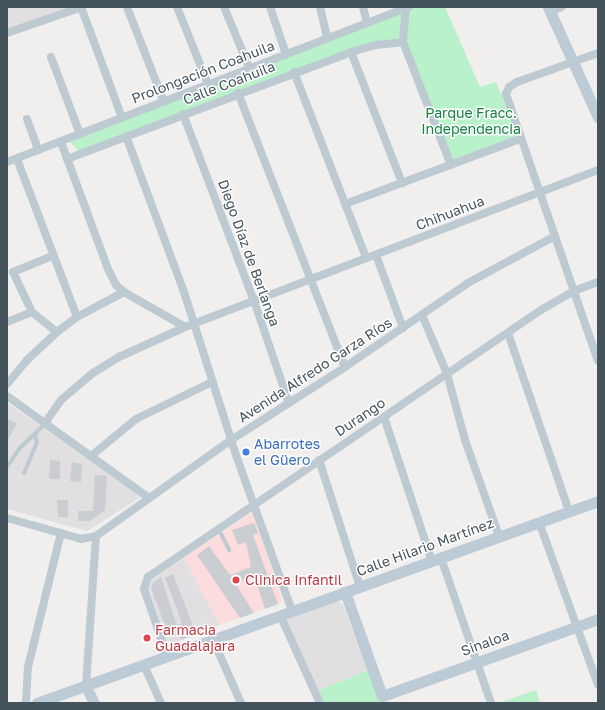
<!DOCTYPE html>
<meta charset="utf-8">
<style>
body{margin:0}
#map{position:relative;width:605px;height:710px;overflow:hidden;background:#f1eeee;font-family:"Golos Text",sans-serif}
div>[style]{position:absolute}
.education>*{inset:0;background:#e2dfe0}
.medical>*{inset:0;background:#fcdcdc}
.green>*{inset:0;background:#b9f1ca}
.building>*{inset:0;background:#caced3}
.lane>*{height:4px;margin:-2px;padding:0 2px;transform-origin:2px;border-radius:2px;background:#bdcad1}
.street>*{height:8px;margin:-4px;padding:0 4px;transform-origin:4px;border-radius:4px;background:#bdcad1}
.secondary>*{height:11px;margin:-5.5px;padding:0 5.5px;transform-origin:5.5px;border-radius:5.5px;background:#bdcbd6}
.dots>*{width:11px;height:11px;translate:-50% -50%;box-sizing:border-box;border:2px solid #fff;border-radius:50%}
span{translate:-50% -50%;white-space:nowrap;text-align:center;line-height:1.15;-webkit-text-stroke:3px #fff;paint-order:stroke}
.street-label{font-size:14px;color:#45535c}
.park-label{font-size:14px;color:#128140}
.shop-label{font-size:14px;color:#366cbe}
.left{translate:0 -50%;text-align:left}
.health-label{font-size:14px;color:#be3a42}
.frame{position:absolute;inset:0;border:8px solid #45535c;pointer-events:none}
</style>
<div id="map">
<div class="education">
<i style="clip-path:polygon(7px 7px,73px 7px,7px 31px)"></i>
<i style="clip-path:polygon(7px 403px,144px 495px,87px 531px,7px 509px)"></i>
<i style="clip-path:polygon(184px 558px,220px 625px,172px 644px,166px 642px,148px 586px,150px 581px)"></i>
<i style="clip-path:polygon(331px 602px,340px 602px,343px 605px,368px 670px,315px 692px,287px 620px)"></i>
</div>
<div class="medical">
<i style="clip-path:polygon(253px 512px,283px 602px,220px 625px,184px 558px)"></i>
</div>
<div class="green">
<i style="clip-path:polygon(409px 7px,445px 7px,480px 87px,496px 82px,520px 139px,451px 165px,403px 42px,376px 45px,78px 151px,70px 142px)"></i>
<i style="clip-path:polygon(368px 670px,380px 703px,320px 703px,315px 692px)"></i>
<i style="clip-path:polygon(536px 690px,540px 703px,499px 703px)"></i>
</div>
<div class="building">
<i style="clip-path:polygon(8px 419px,17px 423px,7px 442px,7px 421px)"></i>
<i style="clip-path:polygon(50px 460px,60px 461px,60px 479px,49px 479px)"></i>
<i style="clip-path:polygon(72px 462px,82px 464px,81px 482px,70px 481px)"></i>
<i style="clip-path:polygon(95px 475px,107px 476px,105px 510px,90px 521px,78px 521px,78px 511px,93px 511px)"></i>
<i style="clip-path:polygon(57px 500px,68px 500px,68px 517px,58px 517px)"></i>
<i style="clip-path:polygon(254px 523px,258px 533px,253px 535px,278px 604px,265px 609px,254px 576px,235px 583px,254px 613px,240px 618px,197px 555px,209px 546px,230px 575px,251px 567px,246px 542px,238px 545px,232px 530px)"></i>
<i style="clip-path:polygon(173px 574px,196px 634px,181px 640px,175px 625px,166px 629px,151px 588px,154px 582px,161px 577px,177px 625px,182px 623px,165px 578px)"></i>
</div>
<div class="lane">
<i style="left:7px;top:467px;width:23px;rotate:-56deg"></i>
<i style="left:20px;top:448px;width:35px;rotate:-44deg"></i>
<i style="left:24px;top:473px;width:33px;rotate:-67deg"></i>
<i style="left:37px;top:443px;width:8px;rotate:-104deg"></i>
<i style="left:218px;top:528px;width:25px;rotate:63deg"></i>
</div>
<div class="street">
<i style="left:81px;top:7px;width:118px;rotate:69.7deg"></i>
<i style="left:127px;top:7px;width:102px;rotate:68.7deg"></i>
<i style="left:177px;top:7px;width:83px;rotate:68.1deg"></i>
<i style="left:224px;top:7px;width:65px;rotate:67.4deg"></i>
<i style="left:270px;top:7px;width:50px;rotate:71.2deg"></i>
<i style="left:320px;top:7px;width:32px;rotate:77deg"></i>
<i style="left:363px;top:7px;width:16px;rotate:76deg"></i>
<i style="left:406px;top:7px;width:35px;rotate:95deg"></i>
<i style="left:403px;top:42px;width:132px;rotate:68.7deg"></i>
<i style="left:550px;top:12px;width:13px;rotate:-23deg"></i>
<i style="left:7px;top:33px;width:79px;rotate:-19.1deg"></i>
<i style="left:351px;top:52px;width:141px;rotate:68.7deg"></i>
<i style="left:598px;top:53px;width:86px;rotate:160.3deg"></i>
<i style="left:517px;top:82px;width:9px;rotate:148deg"></i>
<i style="left:509px;top:87px;width:8px;rotate:113deg"></i>
<i style="left:506px;top:94px;width:282px;rotate:71deg"></i>
<i style="left:51px;top:57px;width:82px;rotate:69.4deg"></i>
<i style="left:294px;top:72px;width:199px;rotate:68.8deg"></i>
<i style="left:238px;top:93px;width:294px;rotate:68.7deg"></i>
<i style="left:183px;top:114px;width:200px;rotate:69.2deg"></i>
<i style="left:254px;top:301px;width:108px;rotate:71.1deg"></i>
<i style="left:27px;top:119px;width:33px;rotate:70deg"></i>
<i style="left:126px;top:136px;width:166px;rotate:69.6deg"></i>
<i style="left:184px;top:292px;width:174px;rotate:72.3deg"></i>
<i style="left:237px;top:458px;width:163px;rotate:70.2deg"></i>
<i style="left:61px;top:142px;width:135px;rotate:69.7deg"></i>
<i style="left:108px;top:269px;width:18px;rotate:63deg"></i>
<i style="left:116px;top:285px;width:11px;rotate:41deg"></i>
<i style="left:124px;top:292px;width:70px;rotate:29.8deg"></i>
<i style="left:185px;top:327px;width:442px;rotate:-20.8deg"></i>
<i style="left:17px;top:159px;width:169px;rotate:69.2deg"></i>
<i style="left:67px;top:159px;width:303px;rotate:-20.6deg"></i>
<i style="left:351px;top:52px;width:26px;rotate:-16deg"></i>
<i style="left:376px;top:45px;width:27px;rotate:-6deg"></i>
<i style="left:7px;top:162px;width:431px;rotate:-21.1deg"></i>
<i style="left:345px;top:204px;width:187px;rotate:-20.4deg"></i>
<i style="left:376px;top:255px;width:78px;rotate:69.7deg"></i>
<i style="left:52px;top:256px;width:42px;rotate:157.7deg"></i>
<i style="left:13px;top:272px;width:44px;rotate:64.6deg"></i>
<i style="left:32px;top:312px;width:32px;rotate:39deg"></i>
<i style="left:422px;top:315px;width:64px;rotate:67deg"></i>
<i style="left:447px;top:374px;width:68px;rotate:74.7deg"></i>
<i style="left:465px;top:440px;width:102px;rotate:70.5deg"></i>
<i style="left:7px;top:322px;width:27px;rotate:-22deg"></i>
<i style="left:508px;top:333px;width:188px;rotate:71.1deg"></i>
<i style="left:7px;top:384px;width:31px;rotate:-50deg"></i>
<i style="left:27px;top:360px;width:41px;rotate:-43deg"></i>
<i style="left:57px;top:332px;width:25px;rotate:-37deg"></i>
<i style="left:77px;top:317px;width:53px;rotate:-28deg"></i>
<i style="left:7px;top:396px;width:175px;rotate:35.7deg"></i>
<i style="left:384px;top:417px;width:152px;rotate:71.6deg"></i>
<i style="left:45px;top:423px;width:28px;rotate:-55deg"></i>
<i style="left:61px;top:400px;width:42px;rotate:-40.2deg"></i>
<i style="left:93px;top:373px;width:31px;rotate:-32deg"></i>
<i style="left:119px;top:357px;width:72px;rotate:-24.4deg"></i>
<i style="left:91px;top:456px;width:58px;rotate:-39.4deg"></i>
<i style="left:136px;top:419px;width:85px;rotate:-26deg"></i>
<i style="left:319px;top:460px;width:133px;rotate:72.1deg"></i>
<i style="left:7px;top:518px;width:77px;rotate:15.8deg"></i>
<i style="left:81px;top:539px;width:15px;rotate:-11deg"></i>
<i style="left:96px;top:536px;width:166px;rotate:-35.4deg"></i>
<i style="left:231px;top:440px;width:135px;rotate:-32.6deg"></i>
<i style="left:345px;top:367px;width:149px;rotate:-34.3deg"></i>
<i style="left:468px;top:283px;width:99px;rotate:-28.4deg"></i>
<i style="left:539px;top:522px;width:173px;rotate:70.1deg"></i>
<i style="left:441px;top:558px;width:153px;rotate:71deg"></i>
<i style="left:280px;top:615px;width:97px;rotate:65.6deg"></i>
<i style="left:213px;top:640px;width:69px;rotate:66deg"></i>
<i style="left:167px;top:656px;width:71px;rotate:-108.9deg"></i>
<i style="left:144px;top:589px;width:13px;rotate:-72deg"></i>
<i style="left:148px;top:577px;width:475px;rotate:-34.2deg"></i>
<i style="left:541px;top:310px;width:38px;rotate:-30deg"></i>
<i style="left:574px;top:291px;width:26px;rotate:-21deg"></i>
<i style="left:144px;top:665px;width:42px;rotate:65.9deg"></i>
<i style="left:86px;top:686px;width:150px;rotate:-86.2deg"></i>
<i style="left:26px;top:703px;width:36px;rotate:-87deg"></i>
<i style="left:28px;top:667px;width:138px;rotate:-76.2deg"></i>
</div>
<div class="secondary">
<i style="left:548px;top:7px;width:121px;rotate:65.6deg"></i>
<i style="left:345px;top:592px;width:110px;rotate:70.4deg"></i>
<i style="left:382px;top:696px;width:229px;rotate:-19.6deg"></i>
<i style="left:86px;top:686px;width:19px;rotate:65deg"></i>
<i style="left:37px;top:703px;width:596px;rotate:-19.8deg"></i>
</div>
<div class="dots">
<i style="left:246px;top:452px;background:#3f7fe0"></i>
<i style="left:236px;top:580px;background:#e0444e"></i>
<i style="left:147px;top:638px;background:#e0444e"></i>
</div>
<div class="street-label">
<span style="left:203px;top:72px;rotate:-21deg">Prolongación Coahuila</span>
<span style="left:229px;top:83px;rotate:-21deg">Calle Coahuila</span>
<span style="left:450px;top:213px;rotate:-21deg">Chihuahua</span>
<span style="left:249px;top:253px;rotate:70deg">Diego Díaz de Berlanga</span>
<span style="left:315px;top:370px;rotate:-33deg">Avenida Alfredo Garza Ríos</span>
<span style="left:360px;top:417px;rotate:-34deg">Durango</span>
<span style="left:425px;top:547px;rotate:-20deg">Calle Hilario Martínez</span>
<span style="left:485px;top:643px;rotate:-20deg">Sinaloa</span>
</div>
<div class="park-label">
<span style="left:471px;top:121px">Parque Fracc.<br>Independencia</span>
</div>
<div class="shop-label">
<span class="left" style="left:254px;top:452px">Abarrotes<br>el Güero</span>
</div>
<div class="health-label">
<span class="left" style="left:245px;top:580px">Clinica Infantil</span>
<span class="left" style="left:155px;top:638px">Farmacia<br>Guadalajara</span>
</div>
<div class="frame"></div>
</div>
